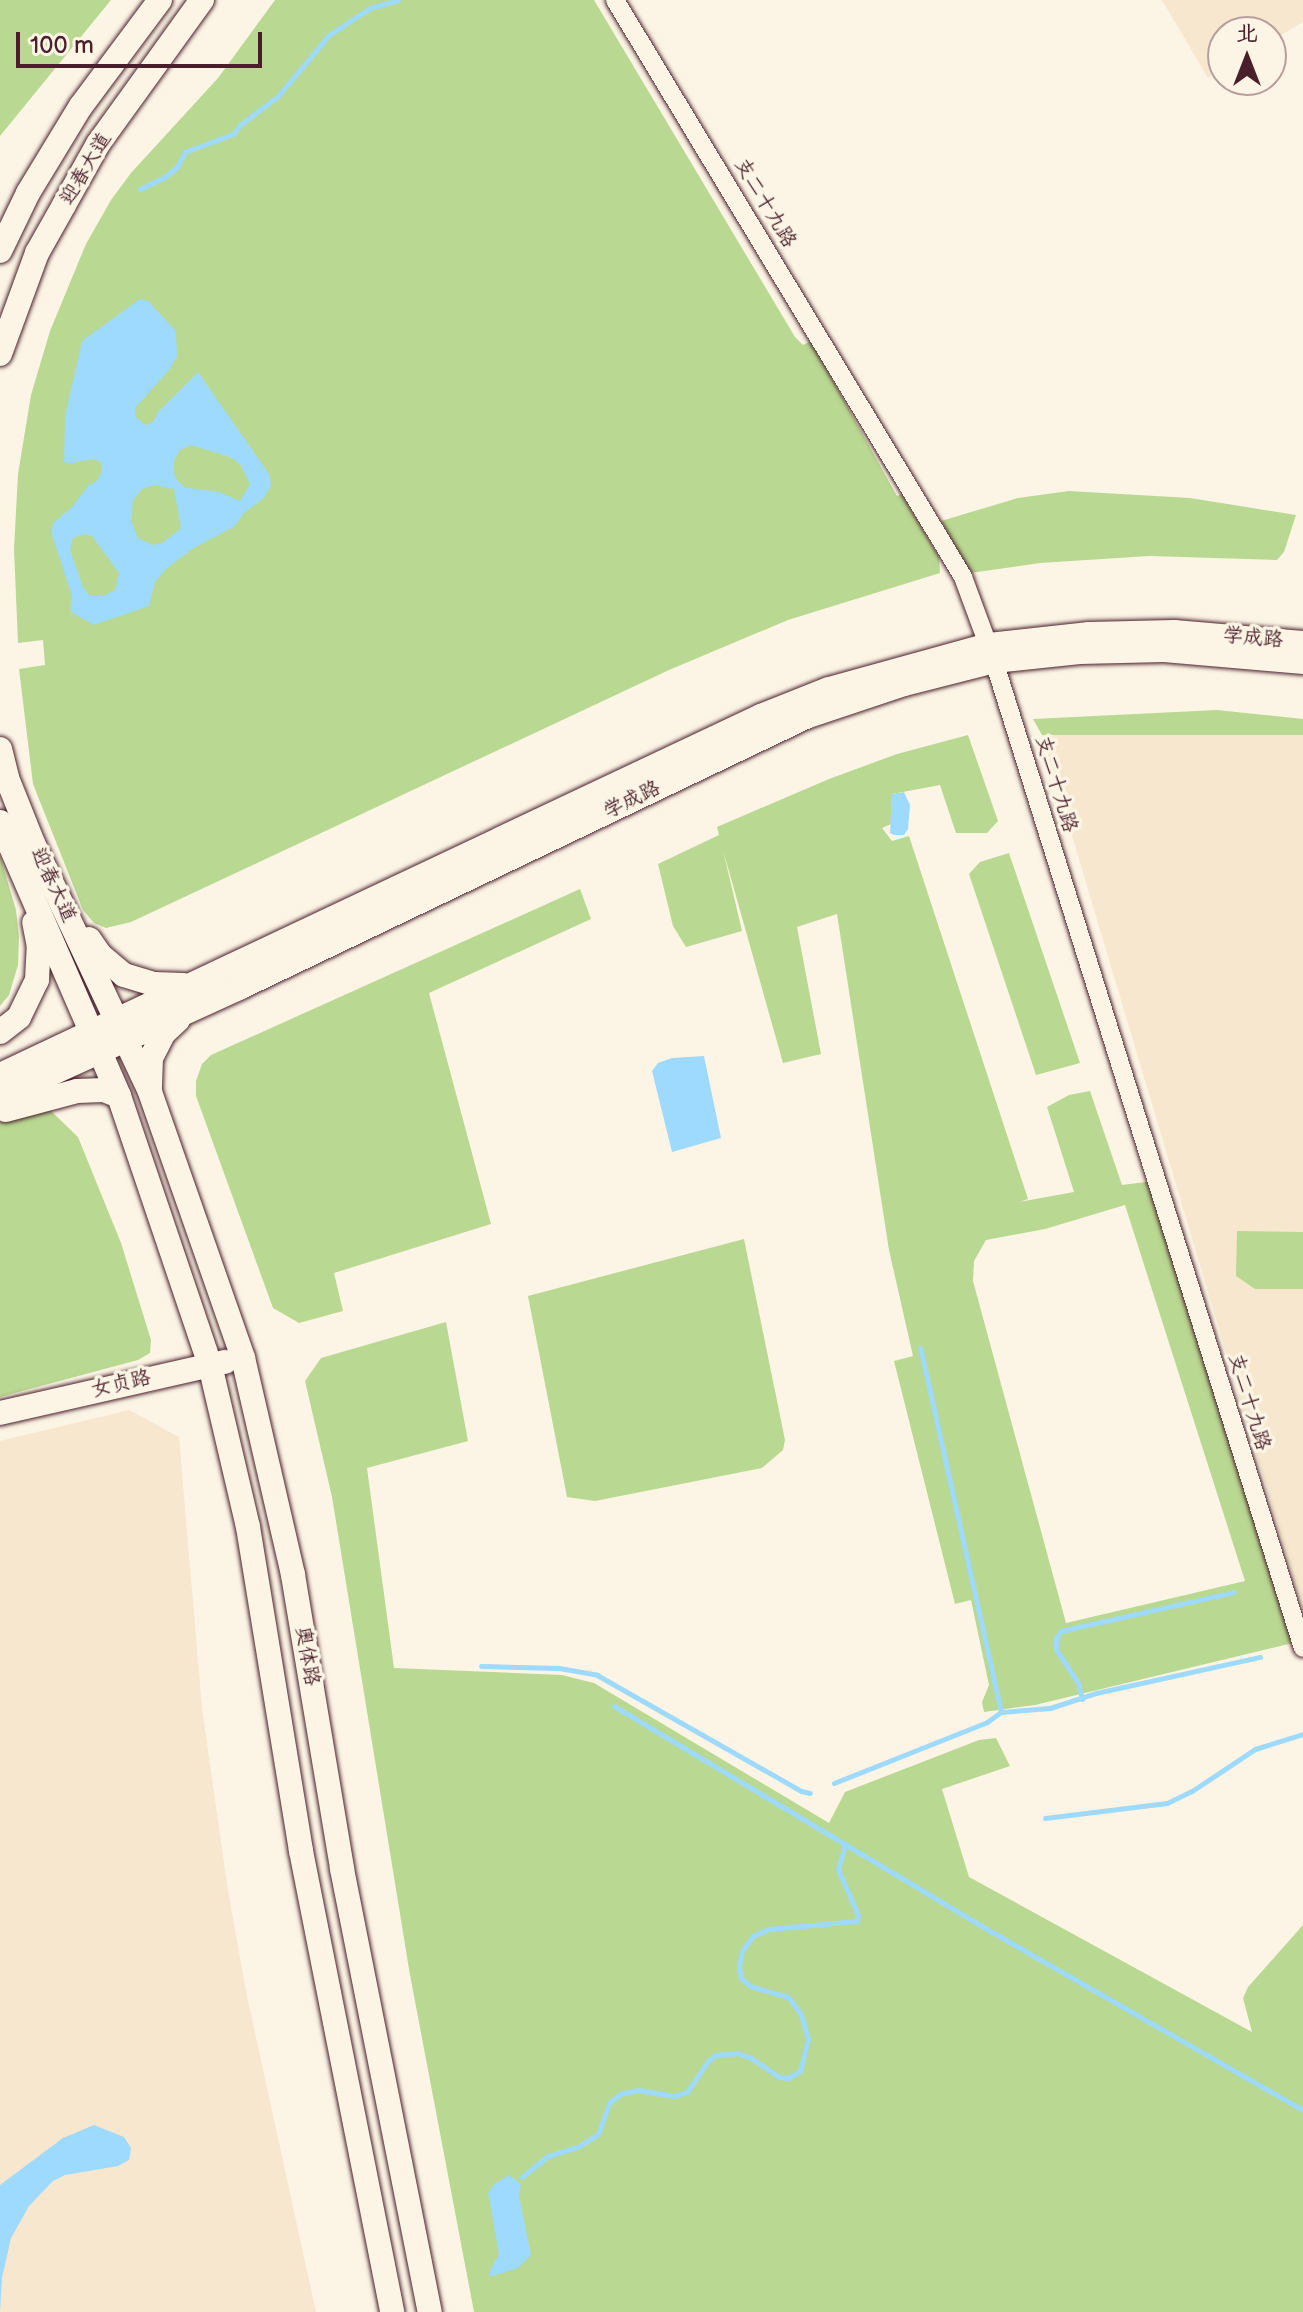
<!DOCTYPE html>
<meta charset="utf-8">
<style>
body{margin:0}
#map{position:relative;width:1303px;height:2312px;overflow:hidden;background:#fcf5e5;font-family:"Balsamiq Sans","LXGW WenKai TC",sans-serif}
div>[style]{position:absolute}
.built>*{inset:0;background:#f6e7ce}
.green>*{inset:0;background:#b9d891}
.water>*{inset:0;background:#9ed9fe}
.stream>*{height:5px;margin:-2.5px;padding:0 2.5px;transform-origin:2.5px;border-radius:2.5px;background:#9ed9fe}
.roads{filter:drop-shadow(0 0 2px #4a1f2b) drop-shadow(0 0 2px #4a1f2b)}
.street>*{height:18px;margin:-9px;padding:0 9px;transform-origin:9px;border-radius:9px;background:#fcf5e5}
.secondary>*{height:24px;margin:-12px;padding:0 12px;transform-origin:12px;border-radius:12px;background:#fcf5e5}
span{translate:-50% -50%;white-space:nowrap;text-align:center;line-height:1.15;-webkit-text-stroke:7px #fcf5e5;paint-order:stroke}
.street-label{font-size:20px;color:#4a1f2b}
.north{position:absolute;left:1207px;top:16px;width:80px;height:80px;box-sizing:border-box;background:#fcf5e5;border:2px solid #b59f9b;border-radius:50%;rotate:0deg;font-size:22px;font-weight:700;line-height:32px;text-align:center;color:#4a1f2b}
.north::after{content:'';display:block;margin:auto;width:28px;height:36px;background:#4a1f2b;clip-path:polygon(50% 0,100% 100%,50% 72%,0 100%)}
.scale{position:absolute;left:16px;top:32px;width:246px;height:36px;box-sizing:border-box;border:4px solid #4a1f2b;border-top:0;padding-left:10px;font-size:24px;line-height:28px;white-space:nowrap;color:#4a1f2b;-webkit-text-stroke:6px #fcf5e5;paint-order:stroke}
</style>
<div id="map">
<div class="built">
<i style="clip-path:polygon(1162px 0,1303px 0,1303px 22px,1271px 41px,1271px 32px,1223px 32px,1223px 69px,1208px 78px)"></i>
<i style="clip-path:polygon(1042px 735px,1303px 735px,1303px 1610px,1160px 1131px)"></i>
<i style="clip-path:polygon(129px 1410px,179px 1437px,202px 1708px,228px 1891px,247px 1996px,316px 2312px,0 2312px,0 1441px)"></i>
</div>
<div class="green">
<i style="clip-path:polygon(0 0,111px 0,0 136px)"></i>
<i style="clip-path:polygon(275px 0,594px 0,795px 337px,803px 345px,811px 341px,897px 496px,902px 494px,939px 557px,940px 573px,788px 620px,669px 670px,131px 922px,106px 928px,94px 923px,83px 910px,33px 784px,19px 669px,45px 665px,43px 640px,18px 643px,14px 549px,18px 474px,31px 395px,50px 331px,86px 244px,111px 200px,131px 173px,218px 78px)"></i>
<i style="clip-path:polygon(1069px 491px,1190px 498px,1296px 515px,1284px 552px,1277px 560px,1149px 556px,1040px 563px,970px 573px,941px 521px,1018px 498px)"></i>
<i style="clip-path:polygon(1217px 710px,1303px 719px,1303px 735px,1042px 735px,1033px 719px)"></i>
<i style="clip-path:polygon(evenodd,968px 735px,998px 821px,987px 833px,956px 833px,940px 785px,892px 794px,891px 824px,882px 828px,892px 841px,909px 836px,1028px 1199px,1019px 1202px,1074px 1192px,1047px 1107px,1069px 1095px,1090px 1091px,1122px 1185px,1154px 1181px,1293px 1643px,1035px 1705px,984px 1712px,982px 1702px,989px 1685px,971px 1600px,955px 1604px,894px 1361px,913px 1356px,889px 1250px,837px 914px,797px 927px,821px 1054px,783px 1063px,723px 850px,742px 931px,686px 947px,673px 926px,658px 864px,719px 835px,717px 827px,829px 779px,897px 754px,968px 735px,1125px 1205px,1245px 1581px,1066px 1623px,973px 1281px,974px 1261px,986px 1240px,1045px 1229px,1125px 1205px)"></i>
<i style="clip-path:polygon(1009px 853px,1080px 1063px,1036px 1075px,969px 874px,980px 862px)"></i>
<i style="clip-path:polygon(0 856px,16px 910px,19px 937px,18px 965px,9px 995px,0 1006px)"></i>
<i style="clip-path:polygon(580px 889px,591px 919px,429px 993px,491px 1224px,334px 1273px,343px 1311px,299px 1323px,273px 1308px,196px 1096px,196px 1081px,202px 1064px,211px 1055px)"></i>
<i style="clip-path:polygon(49px 1109px,78px 1137px,121px 1243px,151px 1340px,150px 1353px,138px 1360px,0 1397px,0 1122px)"></i>
<i style="clip-path:polygon(1237px 1231px,1303px 1232px,1303px 1289px,1255px 1289px,1236px 1276px)"></i>
<i style="clip-path:polygon(744px 1239px,785px 1440px,783px 1450px,762px 1468px,595px 1501px,567px 1497px,528px 1296px)"></i>
<i style="clip-path:polygon(446px 1322px,468px 1441px,367px 1468px,394px 1668px,562px 1675px,594px 1683px,829px 1823px,845px 1792px,979px 1740px,996px 1738px,1010px 1766px,942px 1789px,969px 1877px,1252px 2032px,1243px 1998px,1248px 1987px,1303px 1925px,1303px 2312px,474px 2312px,410px 1975px,332px 1497px,305px 1381px,321px 1358px)"></i>
</div>
<div class="water">
<i style="clip-path:polygon(evenodd,140px 299px,148px 301px,176px 331px,177px 356px,170px 369px,135px 408px,136px 417px,145px 425px,153px 422px,158px 412px,198px 372px,269px 474px,271px 485px,264px 498px,244px 513px,235px 526px,192px 549px,165px 570px,155px 582px,149px 606px,94px 625px,71px 612px,72px 596px,51px 532px,53px 523px,72px 507px,88px 486px,98px 480px,102px 470px,101px 462px,93px 459px,68px 464px,64px 462px,65px 416px,82px 341px,140px 299px,191px 445px,230px 457px,240px 464px,250px 484px,240px 501px,219px 492px,184px 487px,178px 481px,174px 474px,174px 461px,180px 450px,191px 445px,140px 299px,155px 485px,174px 489px,181px 528px,162px 543px,153px 545px,138px 538px,131px 521px,133px 500px,142px 489px,155px 485px,140px 299px,83px 534px,92px 536px,119px 573px,115px 590px,103px 596px,90px 596px,83px 587px,70px 550px,73px 538px,83px 534px)"></i>
<i style="clip-path:polygon(904px 792px,910px 805px,908px 829px,904px 835px,894px 835px,890px 833px,892px 794px)"></i>
<i style="clip-path:polygon(704px 1056px,721px 1138px,672px 1152px,652px 1071px,658px 1063px,672px 1058px)"></i>
<i style="clip-path:polygon(94px 2125px,124px 2137px,131px 2148px,129px 2160px,118px 2166px,65px 2175px,53px 2181px,29px 2206px,11px 2238px,2px 2278px,0 2312px,0 2185px,63px 2138px)"></i>
<i style="clip-path:polygon(509px 2175px,521px 2184px,519px 2196px,531px 2255px,518px 2268px,490px 2277px,489px 2273px,499px 2254px,488px 2193px,494px 2184px)"></i>
</div>
<div class="stream">
<i style="left:140px;top:189px;width:28px;rotate:-26deg"></i>
<i style="left:165px;top:177px;width:16px;rotate:-40deg"></i>
<i style="left:177px;top:167px;width:17px;rotate:-62deg"></i>
<i style="left:185px;top:152px;width:51px;rotate:-20.6deg"></i>
<i style="left:233px;top:134px;width:11px;rotate:-52deg"></i>
<i style="left:240px;top:125px;width:48px;rotate:-37.3deg"></i>
<i style="left:278px;top:96px;width:80px;rotate:-50.1deg"></i>
<i style="left:329px;top:35px;width:49px;rotate:-33.4deg"></i>
<i style="left:370px;top:8px;width:29px;rotate:-16deg"></i>
<i style="left:481px;top:1666px;width:78px;rotate:1.5deg"></i>
<i style="left:559px;top:1668px;width:39px;rotate:10deg"></i>
<i style="left:597px;top:1675px;width:235px;rotate:29.6deg"></i>
<i style="left:801px;top:1791px;width:9px;rotate:13deg"></i>
<i style="left:1082px;top:1699px;width:16px;rotate:-104deg"></i>
<i style="left:1078px;top:1683px;width:40px;rotate:-122.9deg"></i>
<i style="left:1056px;top:1649px;width:11px;rotate:-90deg"></i>
<i style="left:1056px;top:1638px;width:9px;rotate:-54deg"></i>
<i style="left:1061px;top:1631px;width:177px;rotate:-12.7deg"></i>
<i style="left:614px;top:1706px;width:440px;rotate:30.9deg"></i>
<i style="left:992px;top:1932px;width:358px;rotate:29.8deg"></i>
<i style="left:1001px;top:1712px;width:49px;rotate:-4.7deg"></i>
<i style="left:1050px;top:1708px;width:48px;rotate:-18.1deg"></i>
<i style="left:1096px;top:1693px;width:168px;rotate:-12.4deg"></i>
<i style="left:834px;top:1783px;width:165px;rotate:-21.7deg"></i>
<i style="left:987px;top:1722px;width:17px;rotate:-36deg"></i>
<i style="left:1001px;top:1712px;width:373px;rotate:-102.5deg"></i>
<i style="left:1045px;top:1818px;width:123px;rotate:-7deg"></i>
<i style="left:1167px;top:1803px;width:28px;rotate:-26deg"></i>
<i style="left:1192px;top:1791px;width:76px;rotate:-33.7deg"></i>
<i style="left:1255px;top:1749px;width:50px;rotate:-17.4deg"></i>
<i style="left:522px;top:2177px;width:33px;rotate:-39deg"></i>
<i style="left:548px;top:2156px;width:31px;rotate:-17deg"></i>
<i style="left:578px;top:2147px;width:24px;rotate:-33deg"></i>
<i style="left:598px;top:2134px;width:33px;rotate:-70deg"></i>
<i style="left:609px;top:2103px;width:14px;rotate:-39deg"></i>
<i style="left:620px;top:2094px;width:19px;rotate:-12deg"></i>
<i style="left:639px;top:2090px;width:36px;rotate:10deg"></i>
<i style="left:674px;top:2096px;width:14px;rotate:-17deg"></i>
<i style="left:687px;top:2092px;width:37px;rotate:-56deg"></i>
<i style="left:708px;top:2061px;width:10px;rotate:-37deg"></i>
<i style="left:716px;top:2055px;width:21px;rotate:-5deg"></i>
<i style="left:737px;top:2053px;width:15px;rotate:20deg"></i>
<i style="left:751px;top:2058px;width:34px;rotate:34deg"></i>
<i style="left:779px;top:2077px;width:9px;rotate:6deg"></i>
<i style="left:788px;top:2078px;width:14px;rotate:-30deg"></i>
<i style="left:800px;top:2071px;width:33px;rotate:-76deg"></i>
<i style="left:808px;top:2039px;width:26px;rotate:-106deg"></i>
<i style="left:801px;top:2014px;width:21px;rotate:-127deg"></i>
<i style="left:788px;top:1997px;width:40px;rotate:-164deg"></i>
<i style="left:750px;top:1986px;width:12px;rotate:-138deg"></i>
<i style="left:741px;top:1978px;width:11px;rotate:-100deg"></i>
<i style="left:739px;top:1967px;width:16px;rotate:-79deg"></i>
<i style="left:742px;top:1951px;width:19px;rotate:-54deg"></i>
<i style="left:753px;top:1936px;width:17px;rotate:-24deg"></i>
<i style="left:769px;top:1929px;width:88px;rotate:-5.2deg"></i>
<i style="left:857px;top:1921px;width:6px;rotate:-81deg"></i>
<i style="left:858px;top:1915px;width:50px;rotate:-113.5deg"></i>
<i style="left:838px;top:1869px;width:26px;rotate:-74deg"></i>
</div>
<div class="roads">
<div class="street">
<i style="left:615px;top:0;width:674px;rotate:58.9deg"></i>
<i style="left:963px;top:577px;width:90px;rotate:69.7deg"></i>
<i style="left:994px;top:661px;width:1034px;rotate:72.62deg"></i>
</div>
<div class="secondary">
<i style="left:0;top:251px;width:64px;rotate:-64.2deg"></i>
<i style="left:28px;top:193px;width:102px;rotate:-58.7deg"></i>
<i style="left:81px;top:106px;width:132px;rotate:-53.3deg"></i>
<i style="left:0;top:354px;width:108px;rotate:-69.9deg"></i>
<i style="left:37px;top:253px;width:55px;rotate:-60.6deg"></i>
<i style="left:64px;top:205px;width:70px;rotate:-60.9deg"></i>
<i style="left:98px;top:144px;width:178px;rotate:-54.2deg"></i>
<i style="left:0;top:749px;width:30px;rotate:76deg"></i>
<i style="left:7px;top:778px;width:70px;rotate:68.2deg"></i>
<i style="left:33px;top:843px;width:275px;rotate:64.8deg"></i>
<i style="left:150px;top:1092px;width:282px;rotate:70.7deg"></i>
<i style="left:243px;top:1358px;width:223px;rotate:77deg"></i>
<i style="left:293px;top:1575px;width:298px;rotate:80.5deg"></i>
<i style="left:342px;top:1869px;width:452px;rotate:78.8deg"></i>
<i style="left:0;top:822px;width:299px;rotate:66.5deg"></i>
<i style="left:119px;top:1096px;width:284px;rotate:71.3deg"></i>
<i style="left:210px;top:1365px;width:166px;rotate:76.8deg"></i>
<i style="left:248px;top:1527px;width:328px;rotate:80.7deg"></i>
<i style="left:301px;top:1851px;width:470px;rotate:78.8deg"></i>
<i style="left:89px;top:939px;width:19px;rotate:55deg"></i>
<i style="left:100px;top:955px;width:31px;rotate:40deg"></i>
<i style="left:124px;top:975px;width:31px;rotate:17deg"></i>
<i style="left:154px;top:984px;width:29px;rotate:2deg"></i>
<i style="left:0;top:1032px;width:24px;rotate:-38deg"></i>
<i style="left:19px;top:1017px;width:41px;rotate:-64.1deg"></i>
<i style="left:37px;top:980px;width:33px;rotate:-87deg"></i>
<i style="left:39px;top:947px;width:25px;rotate:-101deg"></i>
<i style="left:0;top:1075px;width:841px;rotate:-25.26deg"></i>
<i style="left:761px;top:716px;width:73px;rotate:-21.7deg"></i>
<i style="left:829px;top:689px;width:166px;rotate:-15.4deg"></i>
<i style="left:989px;top:645px;width:101px;rotate:-6.3deg"></i>
<i style="left:1089px;top:634px;width:85px;rotate:-1.3deg"></i>
<i style="left:1174px;top:632px;width:129px;rotate:4.9deg"></i>
<i style="left:150px;top:1086px;width:28px;rotate:-88deg"></i>
<i style="left:151px;top:1058px;width:28px;rotate:-63deg"></i>
<i style="left:164px;top:1033px;width:19px;rotate:-43deg"></i>
<i style="left:0;top:1097px;width:265px;rotate:-24.5deg"></i>
<i style="left:241px;top:987px;width:628px;rotate:-25.55deg"></i>
<i style="left:808px;top:716px;width:101px;rotate:-18.4deg"></i>
<i style="left:904px;top:684px;width:93px;rotate:-14.3deg"></i>
<i style="left:994px;top:661px;width:86px;rotate:-6deg"></i>
<i style="left:1080px;top:652px;width:84px;rotate:-1.4deg"></i>
<i style="left:1164px;top:650px;width:140px;rotate:4.9deg"></i>
<i style="left:6px;top:1110px;width:73px;rotate:-15deg"></i>
<i style="left:77px;top:1091px;width:27px;rotate:-2deg"></i>
<i style="left:104px;top:1090px;width:16px;rotate:22deg"></i>
<i style="left:0;top:1413px;width:231px;rotate:-12.8deg"></i>
</div>
</div>
<div class="street-label">
<span style="left:86px;top:169px;rotate:-59deg">迎春大道</span>
<span style="left:765px;top:203px;rotate:59deg">支二十九路</span>
<span style="left:1253px;top:638px;rotate:5deg">学成路</span>
<span style="left:1056px;top:784px;rotate:73deg">支二十九路</span>
<span style="left:632px;top:800px;rotate:-26deg">学成路</span>
<span style="left:53px;top:885px;rotate:65deg">迎春大道</span>
<span style="left:121px;top:1384px;rotate:-13deg">女贞路</span>
<span style="left:1249px;top:1402px;rotate:73deg">支二十九路</span>
<span style="left:307px;top:1656px;rotate:80deg">奥体路</span>
</div>
<div class="north">北</div>
<div class="scale">100 m</div>
</div>
